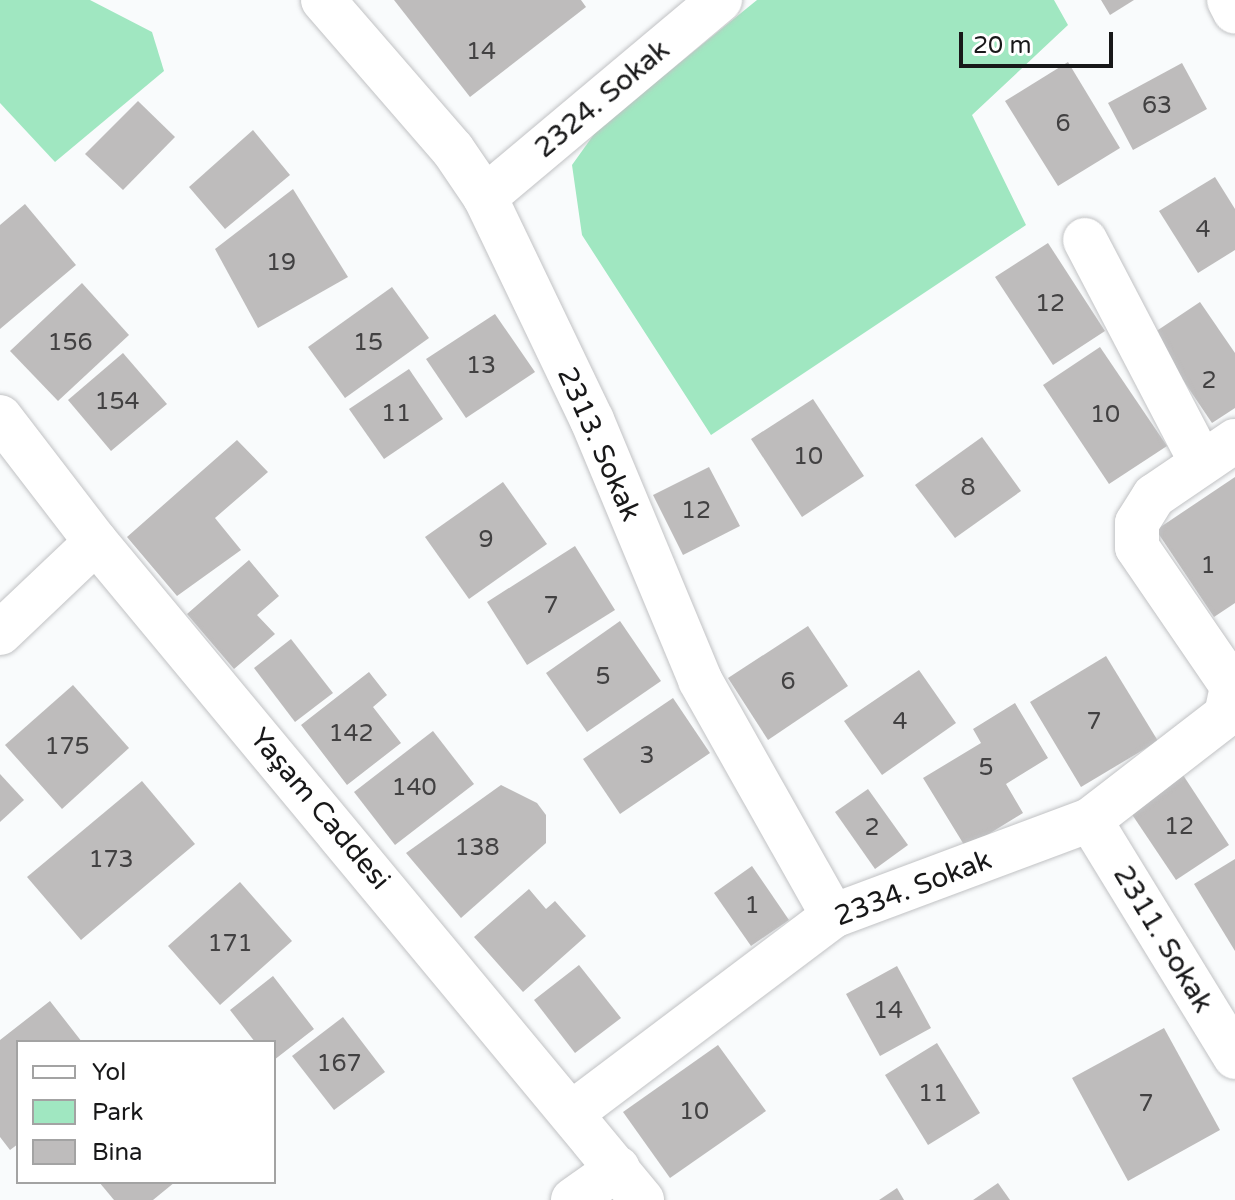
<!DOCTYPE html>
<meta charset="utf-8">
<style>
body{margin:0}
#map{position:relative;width:1235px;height:1200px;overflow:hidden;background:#f9fbfc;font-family:"Varela Round",sans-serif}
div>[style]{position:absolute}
.green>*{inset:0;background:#a0e7c1}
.building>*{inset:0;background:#bebcbc}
.roads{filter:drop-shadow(0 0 2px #c1c2c4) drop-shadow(0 0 2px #c1c2c4)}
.street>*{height:44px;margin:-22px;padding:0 22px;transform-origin:22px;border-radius:22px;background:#fff}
.secondary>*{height:44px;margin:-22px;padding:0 22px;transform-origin:22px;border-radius:22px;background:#fff}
span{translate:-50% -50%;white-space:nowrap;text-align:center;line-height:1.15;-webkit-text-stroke:8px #fff;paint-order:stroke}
.number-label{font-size:24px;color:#424142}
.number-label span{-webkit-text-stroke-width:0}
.street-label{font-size:28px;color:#181819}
.legend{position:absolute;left:16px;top:1040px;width:260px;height:144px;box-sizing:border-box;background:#fff;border:2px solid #a3a3a3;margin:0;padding:10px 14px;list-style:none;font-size:24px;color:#181819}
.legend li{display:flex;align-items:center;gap:16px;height:40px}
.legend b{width:40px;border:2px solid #a3a3a3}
.scale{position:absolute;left:959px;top:32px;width:154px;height:36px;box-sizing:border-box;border:4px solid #181819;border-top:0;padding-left:10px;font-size:24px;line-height:28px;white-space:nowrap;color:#181819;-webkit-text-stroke:6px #fff;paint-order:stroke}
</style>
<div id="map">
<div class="green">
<i style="clip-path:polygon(0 0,90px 0,152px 32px,164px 71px,55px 162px,0 103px)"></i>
<i style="clip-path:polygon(757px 0,1054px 0,1068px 25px,972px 115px,1026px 225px,711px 435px,582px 235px,572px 165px,597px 130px)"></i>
</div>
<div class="building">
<i style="clip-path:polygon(394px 0,581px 0,586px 7px,470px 97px)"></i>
<i style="clip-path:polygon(1101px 0,1134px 0,1110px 15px)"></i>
<i style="clip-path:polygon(1068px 62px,1120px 148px,1058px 186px,1005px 101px)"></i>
<i style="clip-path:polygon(1182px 63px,1207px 109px,1133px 150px,1108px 103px)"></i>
<i style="clip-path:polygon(138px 101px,175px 137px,123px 190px,85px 154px)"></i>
<i style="clip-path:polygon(253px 130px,290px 175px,225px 229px,189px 187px)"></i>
<i style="clip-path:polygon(1215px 177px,1235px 209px,1235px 250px,1198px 273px,1159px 211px)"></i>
<i style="clip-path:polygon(293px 189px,348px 277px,258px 328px,215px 249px)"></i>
<i style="clip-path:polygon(25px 204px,76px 265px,0 329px,0 225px)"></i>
<i style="clip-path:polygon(1048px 243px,1105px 331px,1053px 365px,995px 277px)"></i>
<i style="clip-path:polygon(82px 283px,129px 335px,58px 401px,10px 351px)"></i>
<i style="clip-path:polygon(392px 287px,429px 338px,345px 398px,308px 347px)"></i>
<i style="clip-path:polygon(1200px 302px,1235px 353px,1235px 408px,1212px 423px,1152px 334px)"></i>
<i style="clip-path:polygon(495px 314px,535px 372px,466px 418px,426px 359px)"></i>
<i style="clip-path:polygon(1100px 347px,1167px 446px,1109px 484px,1043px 385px)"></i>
<i style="clip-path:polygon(123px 353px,167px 404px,111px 451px,68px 400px)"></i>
<i style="clip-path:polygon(409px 369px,443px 419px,384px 459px,349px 409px)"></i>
<i style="clip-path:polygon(813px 399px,864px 476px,802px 517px,751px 439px)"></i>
<i style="clip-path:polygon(982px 437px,1021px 491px,955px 538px,915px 485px)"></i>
<i style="clip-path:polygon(237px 440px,268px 472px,215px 518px,241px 550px,177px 596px,127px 537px)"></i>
<i style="clip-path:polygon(709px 467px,740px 526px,683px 555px,653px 495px)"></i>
<i style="clip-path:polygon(1235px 477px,1235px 603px,1214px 617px,1156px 530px)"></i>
<i style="clip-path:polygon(503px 482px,547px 544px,469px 599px,425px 537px)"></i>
<i style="clip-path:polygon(575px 546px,615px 610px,527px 665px,487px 602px)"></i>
<i style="clip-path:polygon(249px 560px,279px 596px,257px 615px,275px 634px,234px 669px,187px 614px)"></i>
<i style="clip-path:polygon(620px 621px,661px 681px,587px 732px,546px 673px)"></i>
<i style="clip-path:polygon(808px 626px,848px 686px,768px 740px,728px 678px)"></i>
<i style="clip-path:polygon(291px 639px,333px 693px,295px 722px,254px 668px)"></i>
<i style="clip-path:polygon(1106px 656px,1158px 741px,1081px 787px,1030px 702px)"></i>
<i style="clip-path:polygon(919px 670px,956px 723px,882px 775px,844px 721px)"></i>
<i style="clip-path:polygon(369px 672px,387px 695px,373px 707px,401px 743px,347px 785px,301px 725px)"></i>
<i style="clip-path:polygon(73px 685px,129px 748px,62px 809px,5px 745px)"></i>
<i style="clip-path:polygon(673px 698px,710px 753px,620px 814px,583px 759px)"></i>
<i style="clip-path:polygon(1015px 703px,1048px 758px,1006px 784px,1023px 813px,966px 848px,923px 778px,981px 743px,973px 729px)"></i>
<i style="clip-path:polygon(433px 731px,474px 784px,395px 845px,354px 792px)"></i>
<i style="clip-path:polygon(0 774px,24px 800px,0 822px)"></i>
<i style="clip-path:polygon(1183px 775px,1229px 845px,1176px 880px,1129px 810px)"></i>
<i style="clip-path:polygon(142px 781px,195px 844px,81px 940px,27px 877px)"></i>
<i style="clip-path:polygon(501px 785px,537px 803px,546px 815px,546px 843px,461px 918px,406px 853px)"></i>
<i style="clip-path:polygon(868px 789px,908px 845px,875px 869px,835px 812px)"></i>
<i style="clip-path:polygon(1235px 859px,1235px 951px,1194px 884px)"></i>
<i style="clip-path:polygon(752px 866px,789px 920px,751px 946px,714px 893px)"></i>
<i style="clip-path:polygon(240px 882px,292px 941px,220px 1005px,168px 946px)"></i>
<i style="clip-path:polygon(529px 889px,546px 909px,555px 901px,586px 936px,523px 992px,474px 937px)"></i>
<i style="clip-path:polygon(579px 965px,621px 1018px,575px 1053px,534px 1000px)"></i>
<i style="clip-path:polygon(897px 966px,931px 1028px,880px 1056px,846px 994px)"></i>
<i style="clip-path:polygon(273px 976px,314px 1029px,274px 1060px,274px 1042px,255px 1042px,230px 1010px)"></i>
<i style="clip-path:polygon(50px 1001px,82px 1042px,18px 1042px,18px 1144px,10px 1150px,0 1137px,0 1040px)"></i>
<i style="clip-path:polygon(343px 1017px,385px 1072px,334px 1110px,292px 1056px)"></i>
<i style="clip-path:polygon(1164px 1028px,1220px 1130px,1128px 1181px,1072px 1078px)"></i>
<i style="clip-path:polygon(937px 1043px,980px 1113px,928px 1145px,885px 1075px)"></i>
<i style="clip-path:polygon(718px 1045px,766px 1111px,670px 1178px,623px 1112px)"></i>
<i style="clip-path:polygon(99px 1182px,175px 1182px,153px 1200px,114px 1200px)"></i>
<i style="clip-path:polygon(998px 1183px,1010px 1200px,973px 1200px)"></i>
<i style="clip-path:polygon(897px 1188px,904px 1200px,879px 1200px)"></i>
</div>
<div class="roads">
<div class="street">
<i style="left:323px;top:0;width:198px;rotate:49.1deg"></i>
<i style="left:453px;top:150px;width:57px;rotate:55.8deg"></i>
<i style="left:485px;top:197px;width:247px;rotate:64.4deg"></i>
<i style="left:592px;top:420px;width:282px;rotate:67.4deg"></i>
<i style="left:700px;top:680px;width:271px;rotate:60.6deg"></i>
<i style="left:1229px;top:0;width:13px;rotate:63deg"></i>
<i style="left:485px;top:197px;width:307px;rotate:-40deg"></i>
<i style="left:1085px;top:240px;width:250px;rotate:62.4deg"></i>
<i style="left:0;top:633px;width:132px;rotate:-43.5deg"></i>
<i style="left:1090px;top:820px;width:278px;rotate:58.5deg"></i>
<i style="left:573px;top:1112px;width:326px;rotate:-37deg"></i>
<i style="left:833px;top:916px;width:274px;rotate:-20.5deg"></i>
<i style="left:1090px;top:820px;width:172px;rotate:-37.7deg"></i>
<i style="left:1226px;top:715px;width:30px;rotate:-78deg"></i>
<i style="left:1232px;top:686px;width:168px;rotate:-124.4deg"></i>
<i style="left:1137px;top:547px;width:24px;rotate:-90deg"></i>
<i style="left:1137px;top:523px;width:32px;rotate:-58deg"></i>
<i style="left:1154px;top:496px;width:98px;rotate:-34.2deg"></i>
<i style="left:573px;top:1200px;width:55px;rotate:-35.4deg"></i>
</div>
<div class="secondary">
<i style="left:0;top:417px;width:158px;rotate:52.5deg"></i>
<i style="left:96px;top:542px;width:855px;rotate:50.31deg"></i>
</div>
</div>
<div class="number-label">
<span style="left:481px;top:52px">14</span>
<span style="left:1157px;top:106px">63</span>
<span style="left:1063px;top:124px">6</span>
<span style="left:1203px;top:230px">4</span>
<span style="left:281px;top:263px">19</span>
<span style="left:1050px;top:304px">12</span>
<span style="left:70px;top:343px">156</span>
<span style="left:368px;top:343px">15</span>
<span style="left:481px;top:366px">13</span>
<span style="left:1209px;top:381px">2</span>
<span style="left:117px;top:402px">154</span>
<span style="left:396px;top:414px">11</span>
<span style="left:1105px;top:415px">10</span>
<span style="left:808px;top:457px">10</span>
<span style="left:968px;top:488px">8</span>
<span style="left:696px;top:511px">12</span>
<span style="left:486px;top:540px">9</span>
<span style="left:1208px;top:566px">1</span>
<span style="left:551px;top:606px">7</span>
<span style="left:603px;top:677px">5</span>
<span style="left:788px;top:682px">6</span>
<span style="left:900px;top:722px">4</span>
<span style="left:1094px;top:722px">7</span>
<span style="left:351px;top:734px">142</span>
<span style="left:67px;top:747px">175</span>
<span style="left:647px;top:756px">3</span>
<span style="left:986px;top:768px">5</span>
<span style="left:414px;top:788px">140</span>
<span style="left:1179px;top:827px">12</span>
<span style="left:872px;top:828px">2</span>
<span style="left:477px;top:848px">138</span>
<span style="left:111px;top:860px">173</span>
<span style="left:752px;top:906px">1</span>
<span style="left:230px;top:944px">171</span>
<span style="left:888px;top:1011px">14</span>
<span style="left:339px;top:1064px">167</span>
<span style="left:933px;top:1094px">11</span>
<span style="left:1146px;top:1104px">7</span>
<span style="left:694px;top:1112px">10</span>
</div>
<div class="street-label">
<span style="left:602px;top:99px;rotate:-40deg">2324. Sokak</span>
<span style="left:599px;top:444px;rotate:66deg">2313. Sokak</span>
<span style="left:320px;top:809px;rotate:50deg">Yaşam Caddesi</span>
<span style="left:913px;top:888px;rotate:-21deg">2334. Sokak</span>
<span style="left:1163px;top:939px;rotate:59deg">2311. Sokak</span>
</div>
<ul class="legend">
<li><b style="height:10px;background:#fff"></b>Yol</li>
<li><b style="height:22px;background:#a0e7c1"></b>Park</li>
<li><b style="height:22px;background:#bebcbc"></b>Bina</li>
</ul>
<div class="scale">20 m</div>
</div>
